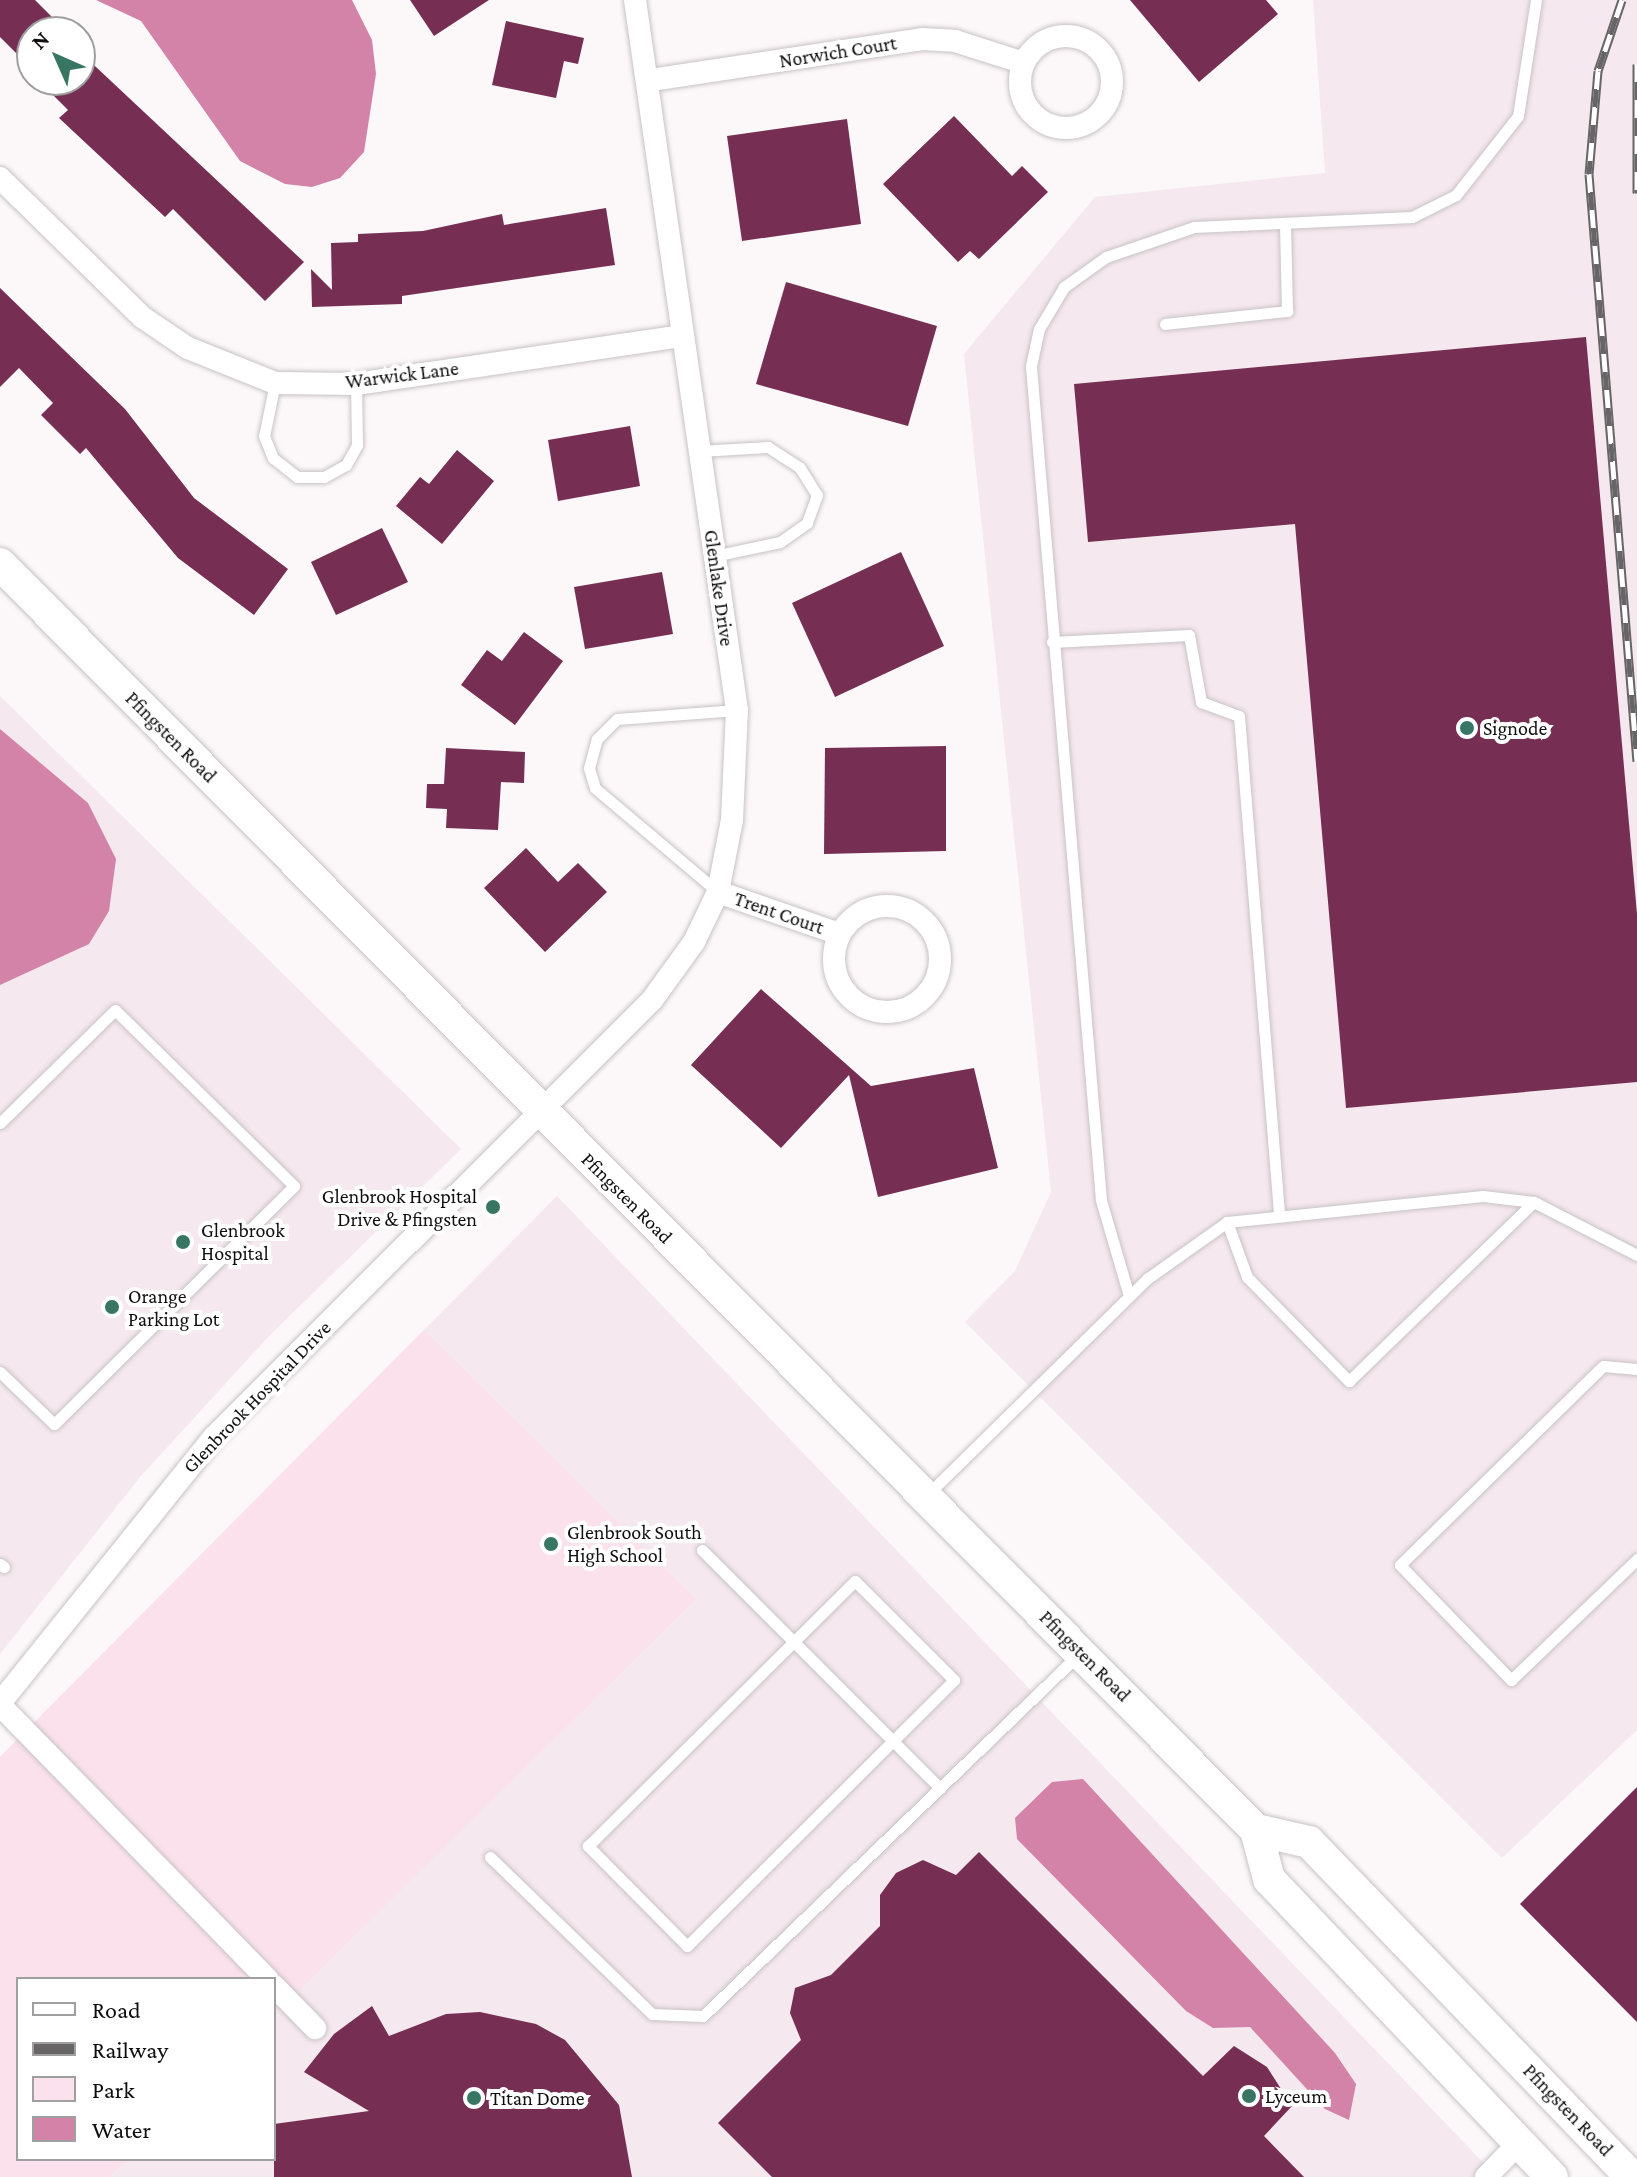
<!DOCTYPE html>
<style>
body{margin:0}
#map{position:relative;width:1637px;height:2177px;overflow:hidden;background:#fcf7f9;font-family:"Crimson Pro",serif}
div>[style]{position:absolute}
.built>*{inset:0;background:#f5e8ee}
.green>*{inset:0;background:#fbe1ec}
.water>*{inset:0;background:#d382a8}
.building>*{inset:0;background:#762f53}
.roads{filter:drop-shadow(0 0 2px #c8c3c5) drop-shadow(0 0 2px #c8c3c5)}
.lane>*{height:11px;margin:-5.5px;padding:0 5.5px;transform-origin:5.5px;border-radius:5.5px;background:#fff}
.street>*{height:22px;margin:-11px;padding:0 11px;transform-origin:11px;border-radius:11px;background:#fff}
.street>.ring{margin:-11px;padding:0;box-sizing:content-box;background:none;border:22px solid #fff;border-radius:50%}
.secondary>*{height:32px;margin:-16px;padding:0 16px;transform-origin:16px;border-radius:16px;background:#fff}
.rail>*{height:9px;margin-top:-4.5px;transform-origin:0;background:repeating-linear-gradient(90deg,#fff 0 18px,#686566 0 36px);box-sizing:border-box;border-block:2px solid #686566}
.dots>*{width:22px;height:22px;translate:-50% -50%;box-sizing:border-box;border:4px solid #fff;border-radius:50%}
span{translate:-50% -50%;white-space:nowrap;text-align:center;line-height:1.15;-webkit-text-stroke:8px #fff;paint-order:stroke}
.street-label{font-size:20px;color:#100e0f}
.poi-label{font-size:20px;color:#100e0f}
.left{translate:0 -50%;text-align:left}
.right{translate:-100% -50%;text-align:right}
.legend{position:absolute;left:16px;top:1977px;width:260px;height:184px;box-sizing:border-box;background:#fff;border:2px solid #9f9f9f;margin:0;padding:10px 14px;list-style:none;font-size:24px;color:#100e0f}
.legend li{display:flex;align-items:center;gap:16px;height:40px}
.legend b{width:40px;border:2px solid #9f9f9f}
.north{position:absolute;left:16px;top:16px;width:80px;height:80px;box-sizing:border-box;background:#fff;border:2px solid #9f9f9f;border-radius:50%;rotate:315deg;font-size:22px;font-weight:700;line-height:32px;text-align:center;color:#100e0f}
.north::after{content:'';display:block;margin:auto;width:28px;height:36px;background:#387663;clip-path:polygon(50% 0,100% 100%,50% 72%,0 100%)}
</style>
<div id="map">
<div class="built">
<i style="clip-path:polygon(1313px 0,1637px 0,1637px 1730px,1502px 1858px,965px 1322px,1015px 1271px,1051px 1192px,964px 354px,1095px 197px,1325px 173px)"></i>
<i style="clip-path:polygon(0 696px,461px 1149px,271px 1334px,140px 1477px,0 1654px)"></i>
<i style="clip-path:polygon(evenodd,557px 1196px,1497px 2177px,0 2177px,0 1757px,557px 1196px,18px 1979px,274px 1979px,274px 2159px,18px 2159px,18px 1979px)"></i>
</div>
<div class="green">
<i style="clip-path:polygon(424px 1330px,696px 1599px,274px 2015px,274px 1979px,18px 1979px,18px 2159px,128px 2159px,109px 2177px,0 2177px,0 1757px)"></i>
</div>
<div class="water">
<i style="clip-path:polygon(96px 0,352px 0,372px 40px,376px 74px,364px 152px,340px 178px,312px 187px,285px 184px,240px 161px,141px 21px)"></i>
<i style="clip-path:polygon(0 729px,88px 803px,116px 859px,109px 911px,89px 944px,0 985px)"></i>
<i style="clip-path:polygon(1083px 1779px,1335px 2053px,1356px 2084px,1349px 2120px,1325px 2109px,1250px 2027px,1213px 2028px,1186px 2011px,1017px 1839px,1015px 1818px,1052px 1782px)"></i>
</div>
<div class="building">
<i style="clip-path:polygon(0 0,35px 0,67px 32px,32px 32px,32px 69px,0 37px)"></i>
<i style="clip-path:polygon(410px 0,489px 0,434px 36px)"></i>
<i style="clip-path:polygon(1130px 0,1266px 0,1278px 14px,1199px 82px)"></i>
<i style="clip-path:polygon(506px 21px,584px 38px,578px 64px,564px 61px,556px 98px,492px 85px)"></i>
<i style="clip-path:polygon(80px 52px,304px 262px,265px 301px,173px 209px,165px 217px,59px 118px,68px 110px,38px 80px,80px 80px)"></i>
<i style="clip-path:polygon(954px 116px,1012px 176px,1022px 166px,1048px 192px,979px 259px,970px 251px,958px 262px,883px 184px)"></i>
<i style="clip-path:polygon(847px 119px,861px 224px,742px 241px,727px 136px)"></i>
<i style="clip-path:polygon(606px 208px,615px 265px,402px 296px,402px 304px,312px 307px,311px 269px,332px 290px,331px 243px,358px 242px,358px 234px,423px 231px,502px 214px,504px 225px)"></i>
<i style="clip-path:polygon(786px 282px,937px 326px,908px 426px,756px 384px)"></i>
<i style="clip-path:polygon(0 288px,125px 409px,194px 498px,288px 569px,254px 615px,178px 558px,86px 448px,80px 454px,41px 415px,53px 403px,19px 368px,0 387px)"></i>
<i style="clip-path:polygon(1586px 337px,1637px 914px,1637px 1082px,1346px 1108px,1295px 524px,1088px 542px,1074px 384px)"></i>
<i style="clip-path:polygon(630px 426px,640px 486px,558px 501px,548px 440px)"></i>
<i style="clip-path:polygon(457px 450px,494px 481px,442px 544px,396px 506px,420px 477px,429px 484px)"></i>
<i style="clip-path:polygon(382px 528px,408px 582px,336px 615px,311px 562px)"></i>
<i style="clip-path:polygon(901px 552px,944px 646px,835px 697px,792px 603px)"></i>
<i style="clip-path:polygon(662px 572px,673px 634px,585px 649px,574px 587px)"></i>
<i style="clip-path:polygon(524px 632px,563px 661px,515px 725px,461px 685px,487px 650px,502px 661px)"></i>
<i style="clip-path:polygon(946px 746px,946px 851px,824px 854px,825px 748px)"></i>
<i style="clip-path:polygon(446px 748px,525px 752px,524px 783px,501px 782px,498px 830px,446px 828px,447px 809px,426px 808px,427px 784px,444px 784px)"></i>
<i style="clip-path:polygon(526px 848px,558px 882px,578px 863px,607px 892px,545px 952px,484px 888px)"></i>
<i style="clip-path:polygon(761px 989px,871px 1086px,974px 1068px,998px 1168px,878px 1197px,849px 1075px,781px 1148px,691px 1065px)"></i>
<i style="clip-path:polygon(1637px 1787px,1637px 2022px,1520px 1904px)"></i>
<i style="clip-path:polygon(979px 1852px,1203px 2076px,1234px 2046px,1267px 2067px,1292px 2106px,1264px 2136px,1304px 2177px,772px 2177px,718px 2123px,801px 2040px,790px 2013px,795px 1988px,831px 1975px,880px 1926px,880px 1895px,896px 1873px,923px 1860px,956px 1875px)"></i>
<i style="clip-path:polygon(372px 2006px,389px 2036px,446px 2014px,480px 2012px,536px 2024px,565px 2040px,619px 2105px,632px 2177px,274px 2177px,274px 2124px,369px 2111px,304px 2072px,334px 2034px)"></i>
</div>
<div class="roads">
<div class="lane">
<i style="left:1165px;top:324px;width:123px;rotate:-6.1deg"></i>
<i style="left:1287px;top:311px;width:88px;rotate:-91.3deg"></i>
<i style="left:275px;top:383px;width:54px;rotate:101.7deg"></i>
<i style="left:264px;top:436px;width:24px;rotate:68deg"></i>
<i style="left:273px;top:458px;width:31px;rotate:38deg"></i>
<i style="left:297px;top:477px;width:27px"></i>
<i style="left:324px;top:477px;width:25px;rotate:-29deg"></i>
<i style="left:346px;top:465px;width:23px;rotate:-61deg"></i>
<i style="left:357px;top:445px;width:61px;rotate:-90.9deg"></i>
<i style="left:699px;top:451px;width:69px;rotate:-3.3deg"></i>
<i style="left:768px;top:447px;width:38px;rotate:33deg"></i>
<i style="left:800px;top:468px;width:32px;rotate:58deg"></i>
<i style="left:817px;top:495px;width:30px;rotate:110deg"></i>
<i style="left:807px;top:523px;width:33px;rotate:145deg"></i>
<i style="left:780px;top:542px;width:67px;rotate:168deg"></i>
<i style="left:1052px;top:642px;width:137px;rotate:-2.9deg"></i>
<i style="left:1189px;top:635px;width:68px;rotate:79.8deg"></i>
<i style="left:1201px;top:702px;width:40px;rotate:20.2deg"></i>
<i style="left:1239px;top:716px;width:499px;rotate:85.4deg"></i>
<i style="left:718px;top:892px;width:161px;rotate:-139.8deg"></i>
<i style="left:595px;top:788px;width:21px;rotate:-107deg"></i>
<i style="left:589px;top:768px;width:30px;rotate:-75deg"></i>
<i style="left:597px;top:739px;width:28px;rotate:-45deg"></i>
<i style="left:617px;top:719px;width:120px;rotate:-4.3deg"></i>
<i style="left:0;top:1123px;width:161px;rotate:-44.5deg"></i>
<i style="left:115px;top:1010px;width:251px;rotate:44.5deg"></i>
<i style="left:294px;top:1186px;width:338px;rotate:135.2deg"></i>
<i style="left:54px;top:1424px;width:75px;rotate:-136.1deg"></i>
<i style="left:1227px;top:1222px;width:59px;rotate:70deg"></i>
<i style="left:1247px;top:1277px;width:146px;rotate:45.6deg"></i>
<i style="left:1349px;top:1381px;width:257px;rotate:-44.1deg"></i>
<i style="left:1129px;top:1296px;width:100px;rotate:-106.3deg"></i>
<i style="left:1101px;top:1200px;width:837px;rotate:-94.8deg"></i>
<i style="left:1031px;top:366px;width:38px;rotate:-78deg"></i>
<i style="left:1039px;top:329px;width:49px;rotate:-59.2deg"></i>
<i style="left:1064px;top:287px;width:52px;rotate:-35.5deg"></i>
<i style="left:1106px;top:257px;width:93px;rotate:-18.8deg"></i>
<i style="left:1194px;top:227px;width:218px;rotate:-2.6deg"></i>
<i style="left:1412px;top:217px;width:49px;rotate:-26.6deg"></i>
<i style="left:1456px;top:195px;width:100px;rotate:-51.9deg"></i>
<i style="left:1518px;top:116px;width:117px;rotate:-81.2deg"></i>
<i style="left:1637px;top:1369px;width:34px;rotate:-175deg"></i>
<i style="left:1603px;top:1366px;width:284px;rotate:135.6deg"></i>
<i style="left:1400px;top:1565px;width:160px;rotate:46deg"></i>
<i style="left:1511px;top:1680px;width:175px;rotate:-43.8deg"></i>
<i style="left:927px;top:1495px;width:310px;rotate:-44.5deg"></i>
<i style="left:1148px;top:1278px;width:97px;rotate:-35.3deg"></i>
<i style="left:1227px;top:1222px;width:257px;rotate:-5.8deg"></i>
<i style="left:1483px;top:1196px;width:51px;rotate:6.7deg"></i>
<i style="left:1534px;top:1202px;width:116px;rotate:27.2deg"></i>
<i style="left:702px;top:1550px;width:337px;rotate:45deg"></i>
<i style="left:0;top:1564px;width:5px;rotate:37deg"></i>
<i style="left:855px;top:1581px;width:140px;rotate:45deg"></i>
<i style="left:954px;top:1680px;width:377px;rotate:135.1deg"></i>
<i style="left:687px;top:1946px;width:141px;rotate:-134.7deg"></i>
<i style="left:588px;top:1846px;width:376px;rotate:-44.8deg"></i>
<i style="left:490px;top:1857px;width:226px;rotate:44.1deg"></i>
<i style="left:652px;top:2014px;width:51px;rotate:2.2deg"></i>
<i style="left:703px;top:2016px;width:521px;rotate:-43.91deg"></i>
</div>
<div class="street">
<i class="ring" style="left:1020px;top:36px;width:70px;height:70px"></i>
<i style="left:651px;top:80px;width:274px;rotate:-8.6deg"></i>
<i style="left:922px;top:39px;width:33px;rotate:3deg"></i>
<i style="left:955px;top:41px;width:72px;rotate:17.7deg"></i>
<i style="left:0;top:178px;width:199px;rotate:44.4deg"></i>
<i style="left:142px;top:317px;width:55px;rotate:34deg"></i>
<i style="left:188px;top:348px;width:94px;rotate:21.9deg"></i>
<i style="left:275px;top:383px;width:81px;rotate:0.7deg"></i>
<i style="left:356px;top:384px;width:330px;rotate:-8.4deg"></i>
<i style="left:718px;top:892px;width:128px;rotate:19.1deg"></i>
<i class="ring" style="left:834px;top:906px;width:84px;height:84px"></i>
<i style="left:0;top:1703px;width:343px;rotate:-51.2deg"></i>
<i style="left:215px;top:1436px;width:617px;rotate:-44.93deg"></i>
<i style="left:652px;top:1000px;width:72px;rotate:-54.1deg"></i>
<i style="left:694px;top:942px;width:55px;rotate:-64.4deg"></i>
<i style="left:718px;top:892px;width:73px;rotate:-79deg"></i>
<i style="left:732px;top:820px;width:110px;rotate:-87.4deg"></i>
<i style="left:737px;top:710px;width:717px;rotate:-98.18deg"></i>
<i style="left:0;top:1705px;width:383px;rotate:45.7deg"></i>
<i style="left:274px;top:1986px;width:59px;rotate:45.7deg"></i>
<i style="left:1486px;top:2177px;width:50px;rotate:-45.8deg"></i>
</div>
<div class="secondary">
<i style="left:0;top:564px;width:1783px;rotate:45.23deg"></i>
<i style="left:1256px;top:1830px;width:51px;rotate:75.1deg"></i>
<i style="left:1269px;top:1879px;width:411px;rotate:46.5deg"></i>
<i style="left:1256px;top:1830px;width:54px;rotate:12.8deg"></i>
<i style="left:1309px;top:1842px;width:465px;rotate:46.1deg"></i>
</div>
</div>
<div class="rail">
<i style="left:1622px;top:0;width:75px;rotate:108.7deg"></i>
<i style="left:1598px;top:71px;width:103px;rotate:95deg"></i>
<i style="left:1589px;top:174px;width:589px;rotate:85.33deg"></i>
<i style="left:1637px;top:64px;width:129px;rotate:90deg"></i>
</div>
<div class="dots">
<i style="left:1467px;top:728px;background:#387663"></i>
<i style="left:493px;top:1207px;background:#387663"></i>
<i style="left:183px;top:1242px;background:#387663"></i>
<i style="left:112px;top:1307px;background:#387663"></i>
<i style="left:551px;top:1544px;background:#387663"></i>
<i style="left:1249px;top:2096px;background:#387663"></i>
<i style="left:474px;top:2098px;background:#387663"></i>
</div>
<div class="street-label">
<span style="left:838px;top:52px;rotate:-9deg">Norwich Court</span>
<span style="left:402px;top:375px;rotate:-7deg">Warwick Lane</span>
<span style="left:719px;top:588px;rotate:82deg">Glenlake Drive</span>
<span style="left:171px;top:737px;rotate:45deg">Pfingsten Road</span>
<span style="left:779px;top:913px;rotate:19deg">Trent Court</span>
<span style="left:627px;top:1198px;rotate:45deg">Pfingsten Road</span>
<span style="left:257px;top:1397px;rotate:-46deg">Glenbrook Hospital Drive</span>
<span style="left:1085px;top:1656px;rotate:45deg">Pfingsten Road</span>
<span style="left:1568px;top:2110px;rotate:46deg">Pfingsten Road</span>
</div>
<div class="poi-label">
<span class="left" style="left:1483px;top:728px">Signode</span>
<span class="right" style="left:477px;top:1208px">Glenbrook Hospital<br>Drive &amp; Pfingsten</span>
<span class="left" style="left:201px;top:1242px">Glenbrook<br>Hospital</span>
<span class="left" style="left:128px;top:1308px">Orange<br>Parking Lot</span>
<span class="left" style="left:567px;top:1544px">Glenbrook South<br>High School</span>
<span class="left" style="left:1265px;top:2096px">Lyceum</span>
<span class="left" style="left:490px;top:2098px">Titan Dome</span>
</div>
<ul class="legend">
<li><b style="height:10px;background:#fff"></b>Road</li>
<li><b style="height:10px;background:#686566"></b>Railway</li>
<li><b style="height:22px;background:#fbe1ec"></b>Park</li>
<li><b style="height:22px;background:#d382a8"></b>Water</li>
</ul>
<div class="north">N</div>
</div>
